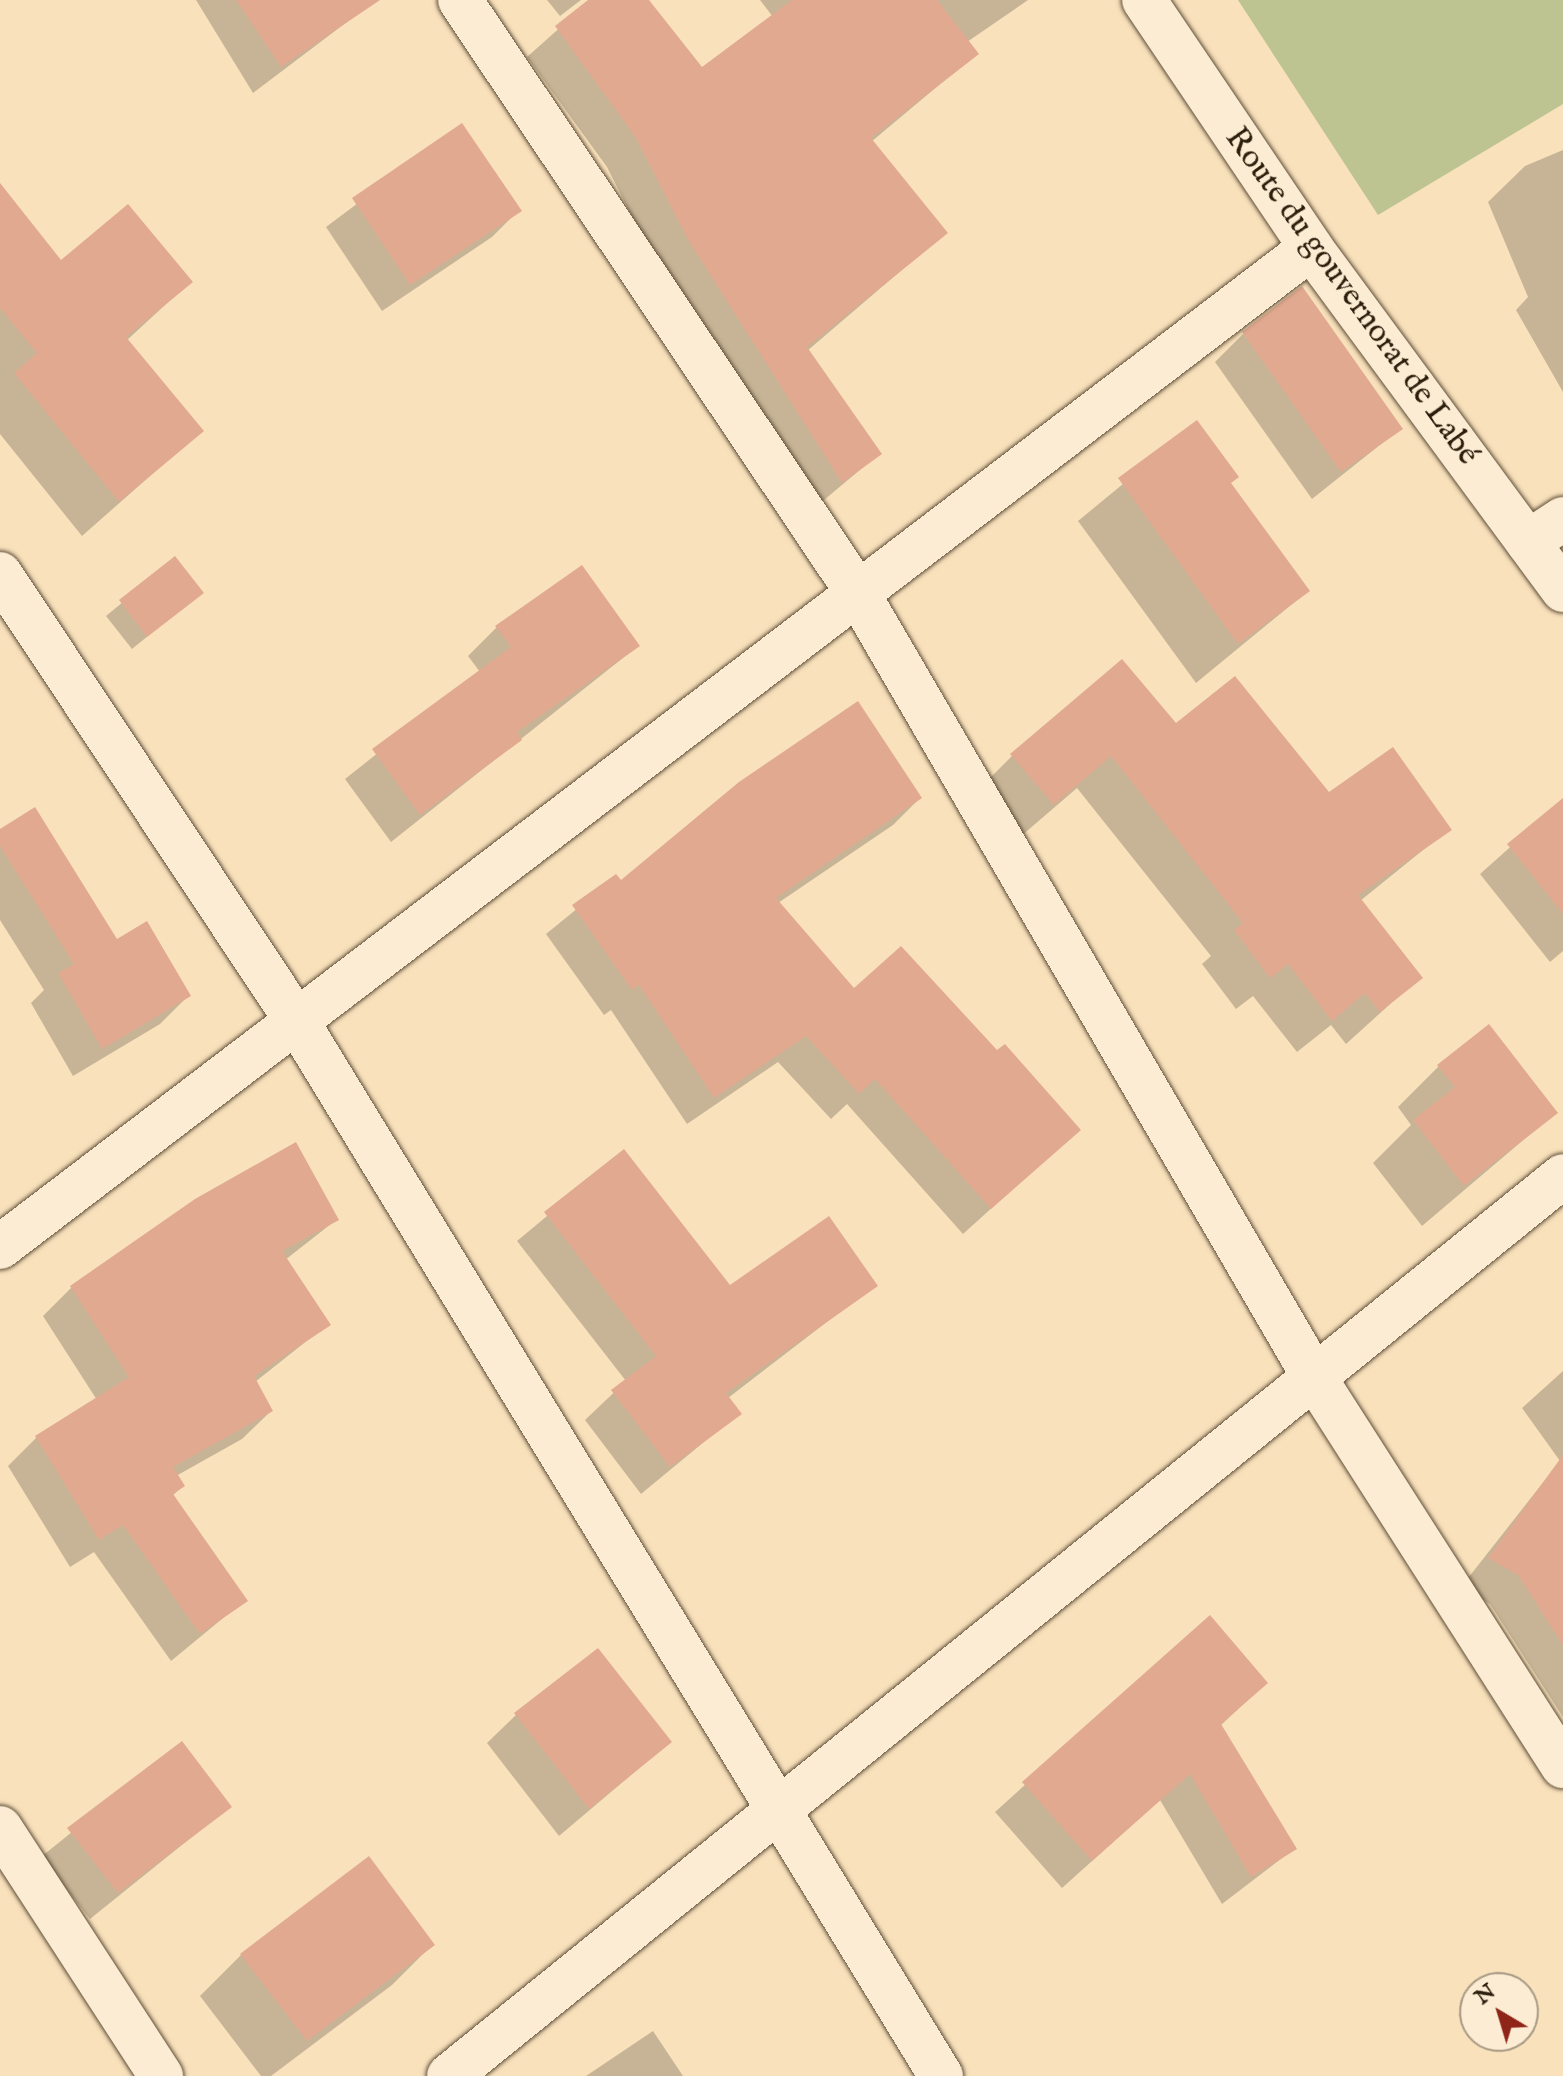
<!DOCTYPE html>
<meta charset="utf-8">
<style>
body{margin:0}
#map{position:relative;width:1563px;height:2076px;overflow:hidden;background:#f9e1bc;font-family:"IM FELL English",serif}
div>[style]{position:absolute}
.green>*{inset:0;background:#bdc391}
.shadow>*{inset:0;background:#0003}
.building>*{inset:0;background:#e1a990}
.roads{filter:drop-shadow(0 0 2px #5f4f38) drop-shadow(0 0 2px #5f4f38)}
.street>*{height:44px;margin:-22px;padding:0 22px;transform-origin:22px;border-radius:22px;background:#fbecd3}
.secondary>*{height:44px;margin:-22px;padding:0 22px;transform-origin:22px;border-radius:22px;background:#fbecd3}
span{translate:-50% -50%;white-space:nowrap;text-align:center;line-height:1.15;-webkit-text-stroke:8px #fbecd3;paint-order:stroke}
.street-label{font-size:32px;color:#2c1e0c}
.north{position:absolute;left:1459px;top:1972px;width:80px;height:80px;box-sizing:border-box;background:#fbecd3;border:2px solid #a89a83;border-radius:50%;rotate:322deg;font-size:22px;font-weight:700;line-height:32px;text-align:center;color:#2c1e0c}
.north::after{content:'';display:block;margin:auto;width:28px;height:36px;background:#8f2418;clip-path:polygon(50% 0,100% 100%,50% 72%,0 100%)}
</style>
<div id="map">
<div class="green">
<i style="clip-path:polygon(1238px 0,1563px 0,1563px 104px,1378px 215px)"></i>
</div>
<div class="shadow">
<i style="clip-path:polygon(196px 0,370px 0,372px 3px,253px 93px)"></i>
<i style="clip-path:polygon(547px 0,581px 0,560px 16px)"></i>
<i style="clip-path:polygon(591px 0,647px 0,701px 70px,773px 17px,760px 0,1028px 0,967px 42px,976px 54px,871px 142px,945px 233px,807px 351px,879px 454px,812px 510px,658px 268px,607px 167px,527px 57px)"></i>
<i style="clip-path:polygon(461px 126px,519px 210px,492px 237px,382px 311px,326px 227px)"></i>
<i style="clip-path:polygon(1563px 150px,1563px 392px,1516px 310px,1528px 297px,1488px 202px,1525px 166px)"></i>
<i style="clip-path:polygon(0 186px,60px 263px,190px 282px,126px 341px,201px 431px,82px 536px,0 434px)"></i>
<i style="clip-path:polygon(1243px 334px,1400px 429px,1312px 499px,1215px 362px)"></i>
<i style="clip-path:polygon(1197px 423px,1229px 484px,1308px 591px,1196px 683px,1078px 521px)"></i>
<i style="clip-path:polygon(175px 559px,201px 593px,132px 649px,106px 616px)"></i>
<i style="clip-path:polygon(497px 627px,638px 646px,391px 842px,345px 779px,480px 672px,468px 656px)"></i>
<i style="clip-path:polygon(1176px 725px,1328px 795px,1449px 829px,1360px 901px,1420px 977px,1346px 1044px,1331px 1025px,1297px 1052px,1253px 996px,1236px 1009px,1202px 964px,1211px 956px,1077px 788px,1020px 837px,979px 789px,1012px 756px)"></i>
<i style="clip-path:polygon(920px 798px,893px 825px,778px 903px,854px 991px,997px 1053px,1078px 1130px,963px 1234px,847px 1104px,831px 1119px,778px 1062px,687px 1124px,611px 1010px,604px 1015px,546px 934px,616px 877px,620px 883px)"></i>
<i style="clip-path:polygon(1563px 800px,1563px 951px,1550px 962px,1480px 874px)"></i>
<i style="clip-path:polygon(0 832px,116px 942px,188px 996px,160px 1024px,73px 1076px,31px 1003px,44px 990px,0 920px)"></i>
<i style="clip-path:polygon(1439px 1066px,1555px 1113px,1422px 1226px,1373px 1163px,1411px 1125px,1398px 1107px)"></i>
<i style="clip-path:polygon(624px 1152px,730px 1288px,875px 1285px,728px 1398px,739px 1413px,641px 1494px,585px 1420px,626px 1381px,517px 1241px)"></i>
<i style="clip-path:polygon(336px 1220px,285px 1260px,328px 1324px,255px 1382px,271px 1411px,242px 1439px,176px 1476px,183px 1486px,172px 1496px,245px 1600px,171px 1661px,94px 1552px,70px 1567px,8px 1466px,36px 1438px,97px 1400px,43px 1316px,71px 1288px)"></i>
<i style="clip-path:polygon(1563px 1371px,1563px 1717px,1490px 1604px,1461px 1587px,1560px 1461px,1522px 1408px)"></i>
<i style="clip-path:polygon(1210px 1618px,1266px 1683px,1220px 1726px,1294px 1849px,1222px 1904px,1160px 1800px,1062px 1888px,995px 1812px)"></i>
<i style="clip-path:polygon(516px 1715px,670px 1742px,559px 1836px,487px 1743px)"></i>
<i style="clip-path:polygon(181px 1744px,229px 1807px,90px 1919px,41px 1857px)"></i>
<i style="clip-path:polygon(433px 1944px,392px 1985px,271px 2076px,261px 2076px,200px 1996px,241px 1955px)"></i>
<i style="clip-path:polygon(653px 2031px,683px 2076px,586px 2076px)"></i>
</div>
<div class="building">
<i style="clip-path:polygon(236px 0,380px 0,281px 67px)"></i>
<i style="clip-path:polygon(588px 0,649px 0,702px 67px,792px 0,937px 0,979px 54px,871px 138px,948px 233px,807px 347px,882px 454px,842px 483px,687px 238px,636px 138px,555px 26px)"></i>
<i style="clip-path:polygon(462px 123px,522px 211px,410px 285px,352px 198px)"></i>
<i style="clip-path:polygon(0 183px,61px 260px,128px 204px,193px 282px,126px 337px,204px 431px,119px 502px,14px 373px,37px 353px,0 308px)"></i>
<i style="clip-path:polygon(1302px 286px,1403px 429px,1341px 472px,1242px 332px)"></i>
<i style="clip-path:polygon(1197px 420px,1239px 477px,1231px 483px,1310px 591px,1238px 644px,1118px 478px)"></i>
<i style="clip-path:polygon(175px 556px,204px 593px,147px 637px,119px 600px)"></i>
<i style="clip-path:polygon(582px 565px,640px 646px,517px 732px,522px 740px,420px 815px,372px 749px,511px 647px,495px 626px)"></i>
<i style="clip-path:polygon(1122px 659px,1176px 723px,1235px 676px,1329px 792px,1393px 747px,1452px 830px,1358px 895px,1423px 978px,1380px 1012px,1365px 993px,1332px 1021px,1288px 964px,1270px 978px,1234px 930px,1243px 923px,1111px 756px,1054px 805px,1010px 754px)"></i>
<i style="clip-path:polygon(858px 701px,922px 798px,776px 898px,854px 988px,901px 946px,997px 1050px,1005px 1044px,1081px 1130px,991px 1209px,875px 1079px,859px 1094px,806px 1036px,714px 1098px,639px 985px,632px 990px,572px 905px,616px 874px,621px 880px,739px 782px)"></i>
<i style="clip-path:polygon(1563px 798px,1563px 914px,1507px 844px)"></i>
<i style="clip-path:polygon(35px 807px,117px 939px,147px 921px,191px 996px,102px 1049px,58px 973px,74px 964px,0 846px,0 829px)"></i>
<i style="clip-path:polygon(1489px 1024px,1558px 1113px,1464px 1186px,1413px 1120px,1455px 1087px,1437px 1065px)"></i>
<i style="clip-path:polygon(296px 1142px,339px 1220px,282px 1251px,331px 1325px,254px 1376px,273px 1411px,173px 1467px,185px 1486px,173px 1494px,248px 1601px,200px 1634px,123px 1525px,99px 1540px,35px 1436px,129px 1377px,70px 1286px,195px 1199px)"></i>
<i style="clip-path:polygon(624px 1149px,730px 1285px,829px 1216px,878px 1286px,726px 1393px,742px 1414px,670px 1467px,611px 1390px,656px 1356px,544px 1212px)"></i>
<i style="clip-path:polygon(1563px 1455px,1563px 1645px,1518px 1575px,1488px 1558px)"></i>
<i style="clip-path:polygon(1210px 1615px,1268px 1683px,1221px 1724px,1297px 1849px,1251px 1877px,1190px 1774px,1092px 1861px,1022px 1782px)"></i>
<i style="clip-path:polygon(598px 1648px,672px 1742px,589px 1809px,514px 1713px)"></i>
<i style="clip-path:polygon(182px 1741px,232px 1807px,118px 1893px,67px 1828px)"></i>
<i style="clip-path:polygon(369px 1856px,435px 1945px,307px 2041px,240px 1954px)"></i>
</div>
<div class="roads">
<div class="street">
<i style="left:460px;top:0;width:713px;rotate:56.15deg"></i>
<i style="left:857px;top:592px;width:908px;rotate:59.79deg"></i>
<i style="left:1314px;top:1377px;width:462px;rotate:57.4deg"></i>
<i style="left:1528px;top:542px;width:42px;rotate:-33.3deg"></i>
<i style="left:0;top:574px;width:539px;rotate:56.43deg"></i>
<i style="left:298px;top:1023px;width:1234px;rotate:58.59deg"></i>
<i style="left:0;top:1247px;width:1648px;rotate:-37.31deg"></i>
<i style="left:0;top:1828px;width:296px;rotate:57deg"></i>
<i style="left:449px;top:2076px;width:1432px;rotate:-38.93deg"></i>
</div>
<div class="secondary">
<i style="left:1144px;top:0;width:299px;rotate:56deg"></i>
<i style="left:1311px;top:248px;width:425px;rotate:53.6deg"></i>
</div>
</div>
<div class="street-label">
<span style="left:1351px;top:297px;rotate:54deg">Route du gouvernorat de Labé</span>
</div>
<div class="north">N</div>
</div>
